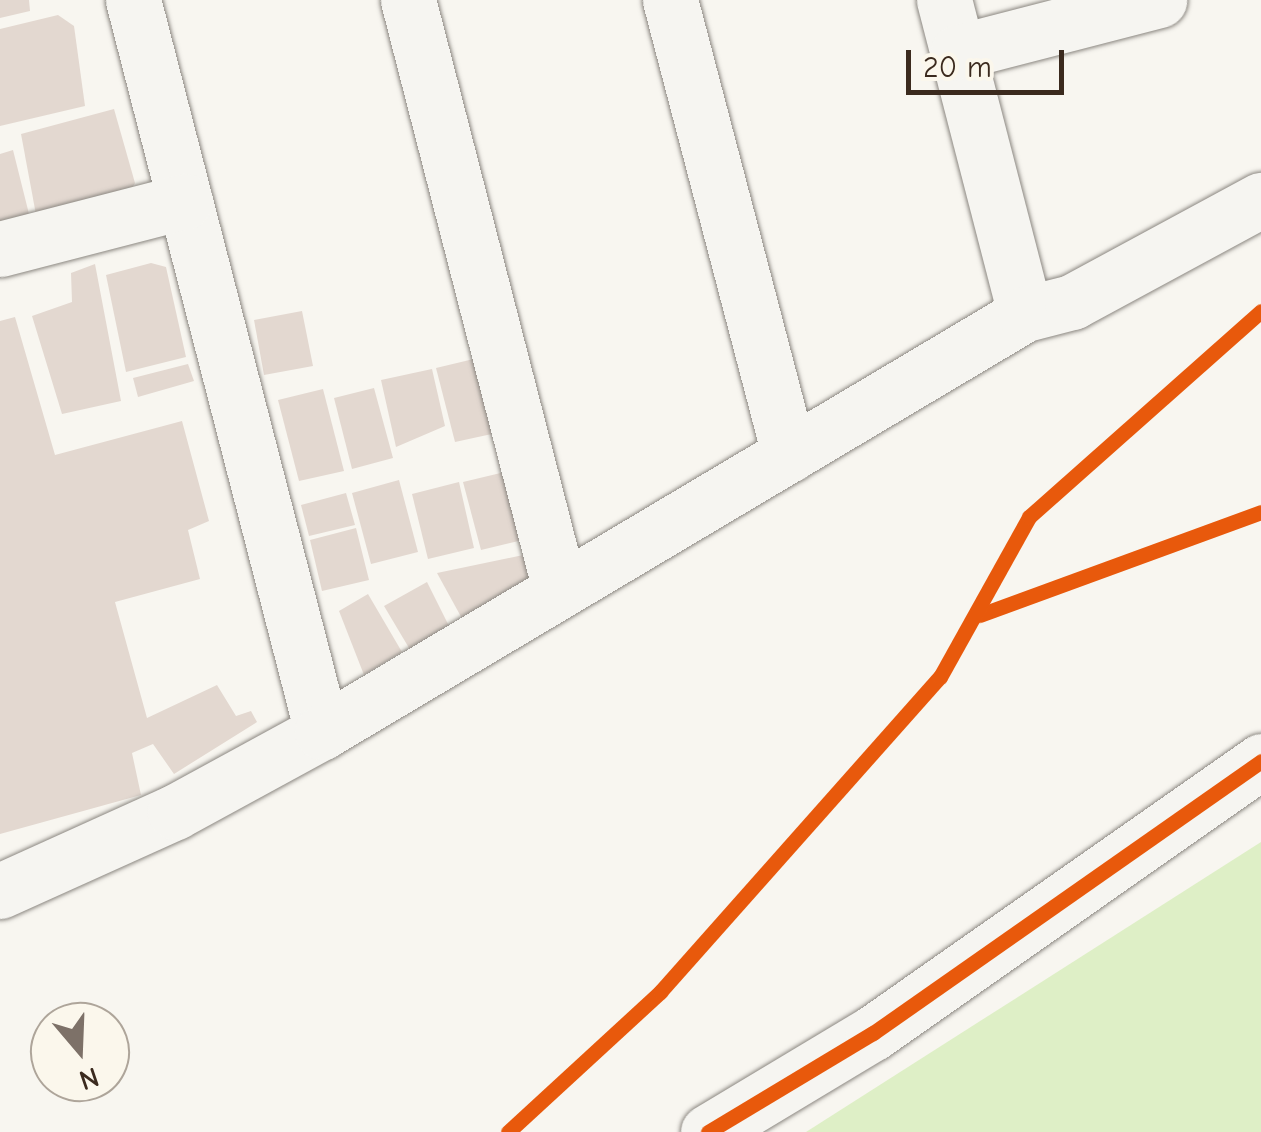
<!DOCTYPE html>
<style>
body{margin:0}
#map{position:relative;width:1261px;height:1132px;overflow:hidden;background:#f8f6f0;font-family:"Comic Neue",sans-serif}
div>[style]{position:absolute}
.green>*{inset:0;background:#deefc6}
.building>*{inset:0;background:#e3d8d0}
.roads{filter:drop-shadow(0 0 2px #8b8781) drop-shadow(0 0 2px #8b8781)}
.minor>*{height:55px;margin:-27.5px;padding:0 27.5px;transform-origin:27.5px;border-radius:27.5px;background:#f6f5f1}
.cycleway>*{height:15px;margin:-7.5px;padding:0 7.5px;transform-origin:7.5px;border-radius:7.5px;background:#e8590c}
span{translate:-50% -50%;white-space:nowrap;text-align:center;line-height:1.15;-webkit-text-stroke:10px #fbf7ec;paint-order:stroke}
.north{position:absolute;left:30px;top:1002px;width:100px;height:100px;box-sizing:border-box;background:#fbf7ec;border:2px solid #aea59a;border-radius:50%;rotate:161deg;font-size:28px;font-weight:700;line-height:40px;text-align:center;color:#3b2a1e}
.north::after{content:'';display:block;margin:auto;width:35px;height:45px;background:#7d7168;clip-path:polygon(50% 0,100% 100%,50% 72%,0 100%)}
.scale{position:absolute;left:906px;top:50px;width:158px;height:45px;box-sizing:border-box;border:5px solid #3b2a1e;border-top:0;padding-left:12px;font-size:30px;line-height:35px;white-space:nowrap;color:#3b2a1e;-webkit-text-stroke:8px #fbf7ec;paint-order:stroke}
</style>
<div id="map">
<div class="green">
<i style="clip-path:polygon(1261px 842px,1261px 1132px,806px 1132px)"></i>
</div>
<div class="building">
<i style="clip-path:polygon(0 0,29px 0,30px 11px,0 18px)"></i>
<i style="clip-path:polygon(58px 15px,74px 26px,85px 106px,0 126px,0 29px)"></i>
<i style="clip-path:polygon(114px 109px,135px 183px,128px 195px,37px 220px,21px 134px)"></i>
<i style="clip-path:polygon(13px 150px,31px 222px,0 229px,0 154px)"></i>
<i style="clip-path:polygon(151px 263px,166px 267px,186px 357px,126px 372px,106px 275px)"></i>
<i style="clip-path:polygon(95px 264px,121px 401px,62px 414px,32px 316px,72px 302px,71px 273px)"></i>
<i style="clip-path:polygon(302px 311px,313px 366px,264px 375px,254px 320px)"></i>
<i style="clip-path:polygon(15px 317px,55px 455px,182px 421px,209px 521px,188px 530px,200px 579px,115px 602px,147px 718px,217px 685px,236px 716px,251px 711px,257px 722px,174px 774px,153px 744px,132px 753px,141px 795px,0 834px,0 321px)"></i>
<i style="clip-path:polygon(482px 357px,501px 432px,455px 442px,436px 368px)"></i>
<i style="clip-path:polygon(188px 364px,194px 381px,138px 397px,133px 378px)"></i>
<i style="clip-path:polygon(432px 369px,445px 426px,396px 447px,381px 380px)"></i>
<i style="clip-path:polygon(374px 388px,393px 458px,352px 469px,334px 398px)"></i>
<i style="clip-path:polygon(323px 389px,344px 471px,299px 481px,278px 400px)"></i>
<i style="clip-path:polygon(513px 470px,531px 538px,481px 550px,463px 482px)"></i>
<i style="clip-path:polygon(399px 480px,418px 552px,371px 564px,352px 493px)"></i>
<i style="clip-path:polygon(459px 482px,474px 548px,428px 559px,412px 494px)"></i>
<i style="clip-path:polygon(346px 493px,355px 525px,309px 536px,301px 505px)"></i>
<i style="clip-path:polygon(356px 528px,369px 580px,322px 591px,310px 540px)"></i>
<i style="clip-path:polygon(528px 554px,530px 585px,465px 624px,437px 573px)"></i>
<i style="clip-path:polygon(427px 582px,451px 630px,412px 653px,384px 606px)"></i>
<i style="clip-path:polygon(368px 594px,402px 652px,364px 675px,339px 611px)"></i>
</div>
<div class="roads">
<div class="minor">
<i style="left:133px;top:0;width:756px;rotate:75.52deg"></i>
<i style="left:408px;top:0;width:609px;rotate:75.55deg"></i>
<i style="left:670px;top:0;width:470px;rotate:75.3deg"></i>
<i style="left:944px;top:0;width:324px;rotate:75.5deg"></i>
<i style="left:958px;top:52px;width:208px;rotate:-14.5deg"></i>
<i style="left:0;top:249px;width:191px;rotate:-14.5deg"></i>
<i style="left:0;top:891px;width:192px;rotate:-24.3deg"></i>
<i style="left:175px;top:812px;width:167px;rotate:-28.6deg"></i>
<i style="left:322px;top:732px;width:818px;rotate:-30.74deg"></i>
<i style="left:1025px;top:314px;width:49px;rotate:-14.3deg"></i>
<i style="left:1072px;top:302px;width:215px;rotate:-28.4deg"></i>
<i style="left:708px;top:1132px;width:192px;rotate:-31deg"></i>
<i style="left:873px;top:1033px;width:474px;rotate:-35deg"></i>
</div>
</div>
<div class="cycleway">
<i style="left:980px;top:615px;width:299px;rotate:-20.1deg"></i>
<i style="left:508px;top:1132px;width:207px;rotate:-42.6deg"></i>
<i style="left:660px;top:992px;width:421px;rotate:-48.4deg"></i>
<i style="left:940px;top:677px;width:183px;rotate:-60.9deg"></i>
<i style="left:1029px;top:517px;width:310px;rotate:-41.6deg"></i>
<i style="left:708px;top:1132px;width:192px;rotate:-31deg"></i>
<i style="left:873px;top:1033px;width:474px;rotate:-35deg"></i>
</div>
<div class="north">N</div>
<div class="scale">20 m</div>
</div>
